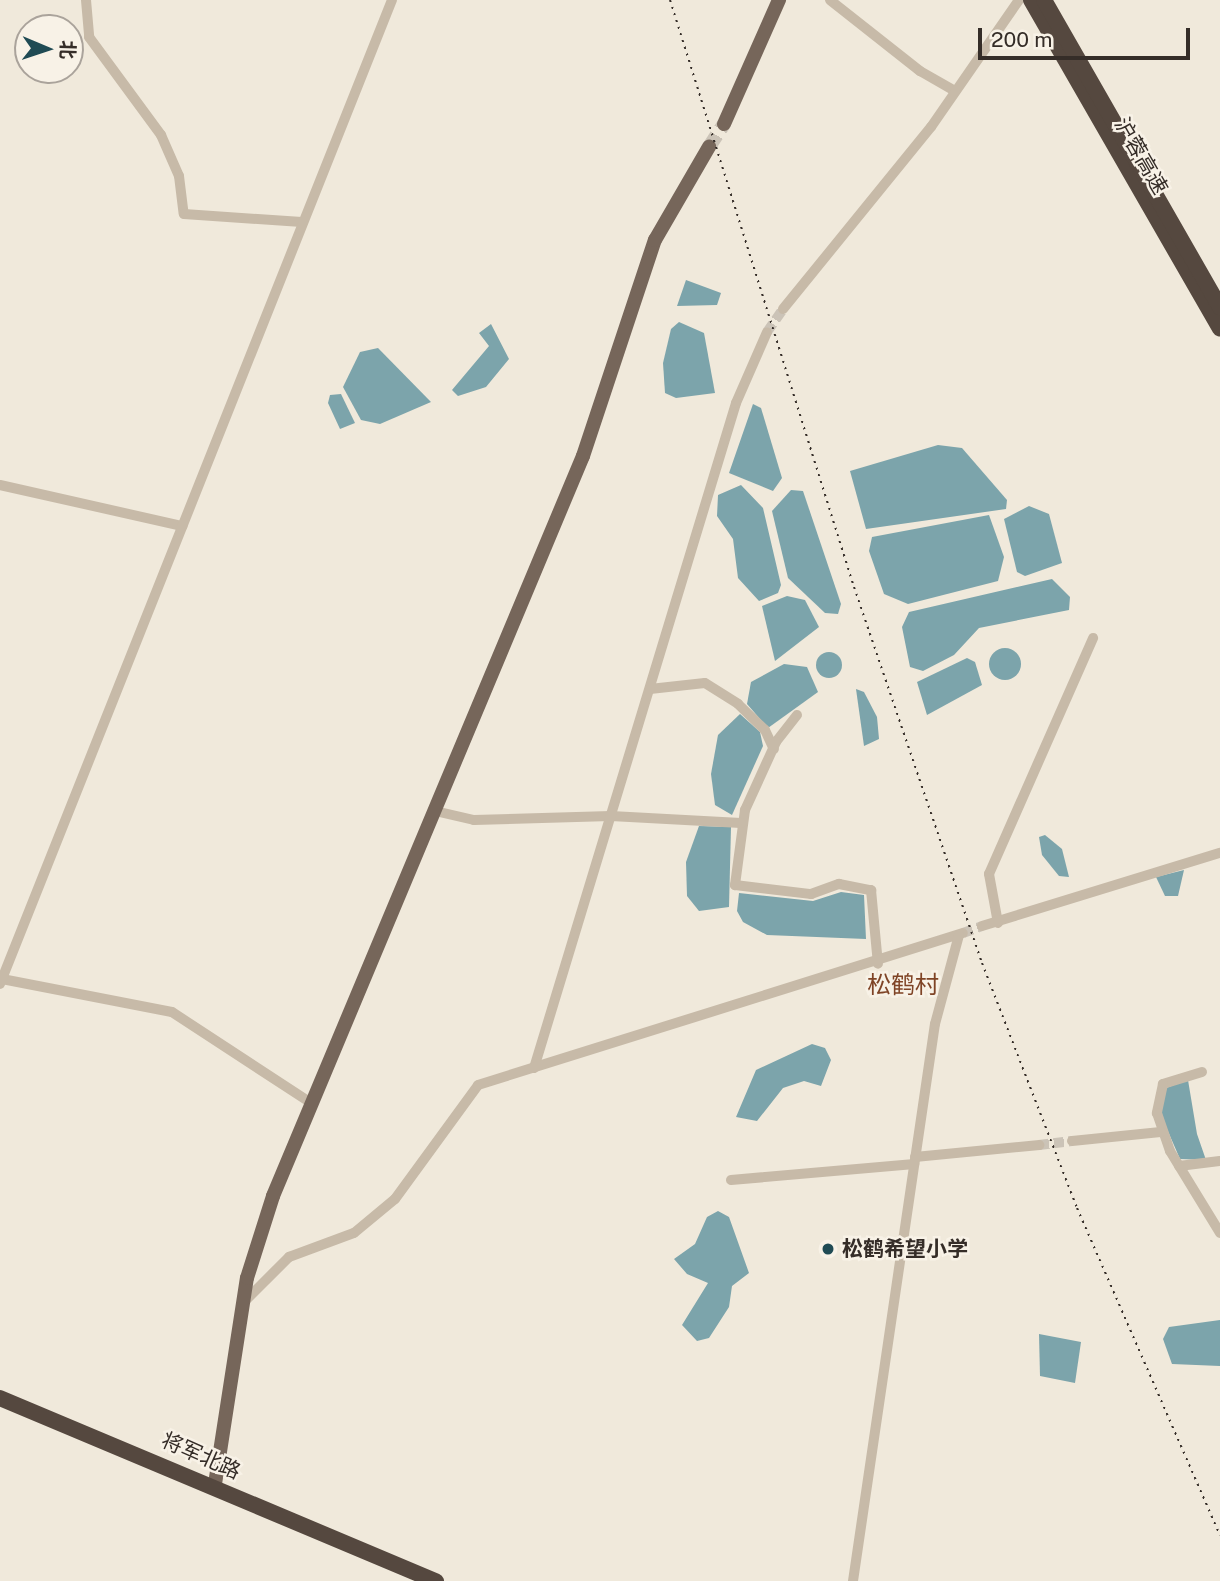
<!DOCTYPE html>
<meta charset="utf-8">
<style>
body{margin:0}
#map{position:relative;width:1220px;height:1581px;overflow:hidden;background:#f0e9db;font-family:"Public Sans","Noto Sans SC",sans-serif}
div>[style]{position:absolute}
.water>*{inset:0;background:#7ca4ab}
.round{border-radius:50%}
.minor-tunnel>*{height:10px;margin-top:-5px;transform-origin:0;background:repeating-linear-gradient(90deg,#cbc3b7 0 10px,transparent 0 15px)}
.major-tunnel>*{height:14px;margin-top:-7px;transform-origin:0;background:repeating-linear-gradient(90deg,#cbc3b7 0 14px,transparent 0 21px)}
.minor>*{height:10px;margin:-5px;padding:0 5px;transform-origin:5px;border-radius:5px;background:#c7baa8}
.major>*{height:14px;margin:-7px;padding:0 7px;transform-origin:7px;border-radius:7px;background:#76665a}
.highway>*{height:16px;margin:-8px;padding:0 8px;transform-origin:8px;border-radius:8px;background:#55483f}
.rail>*{height:2px;margin-top:-1px;transform-origin:0;background:repeating-linear-gradient(90deg,#352d28 0 2px,transparent 0 7px)}
.dots>*{width:19px;height:19px;translate:-50% -50%;box-sizing:border-box;border:4px solid #f8f2e7;border-radius:50%}
span{translate:-50% -50%;white-space:nowrap;text-align:center;line-height:1.15;-webkit-text-stroke:5px #f8f2e7;paint-order:stroke}
.street-label{font-size:21px;color:#352d28}
.poi-label{font-size:21px;color:#352d28;font-weight:700}
.left{translate:0 -50%;text-align:left}
.quarter-label{font-size:24px;color:#7f4426}
.north{position:absolute;left:14px;top:14px;width:70px;height:70px;box-sizing:border-box;background:#f8f2e7;border:2px solid #aaa39b;border-radius:50%;rotate:92deg;font-size:19px;font-weight:700;line-height:28px;text-align:center;color:#352d28}
.north::after{content:'';display:block;margin:auto;width:24px;height:32px;background:#204b54;clip-path:polygon(50% 0,100% 100%,50% 72%,0 100%)}
.scale{position:absolute;left:978px;top:28px;width:212px;height:32px;box-sizing:border-box;border:4px solid #352d28;border-top:0;padding-left:9px;font-size:21px;line-height:24px;white-space:nowrap;color:#352d28;-webkit-text-stroke:5px #f8f2e7;paint-order:stroke}
</style>
<div id="map">
<div class="water">
<i style="clip-path:polygon(686px 280px,721px 293px,717px 305px,677px 306px)"></i>
<i style="clip-path:polygon(679px 322px,704px 333px,715px 393px,676px 398px,665px 393px,663px 363px,671px 329px)"></i>
<i style="clip-path:polygon(491px 324px,509px 359px,486px 387px,458px 396px,452px 390px,489px 346px,479px 333px)"></i>
<i style="clip-path:polygon(378px 348px,431px 402px,380px 424px,361px 420px,343px 387px,360px 352px)"></i>
<i style="clip-path:polygon(341px 394px,355px 423px,340px 429px,328px 403px,330px 395px)"></i>
<i style="clip-path:polygon(753px 404px,761px 408px,782px 478px,773px 491px,729px 473px)"></i>
<i style="clip-path:polygon(938px 445px,962px 448px,1007px 500px,1006px 509px,866px 529px,850px 471px)"></i>
<i style="clip-path:polygon(741px 485px,763px 508px,781px 585px,778px 593px,759px 601px,738px 578px,733px 539px,717px 516px,718px 495px)"></i>
<i style="clip-path:polygon(791px 490px,803px 491px,841px 604px,838px 614px,825px 613px,788px 578px,772px 511px)"></i>
<i style="clip-path:polygon(1029px 506px,1049px 514px,1062px 563px,1025px 576px,1017px 572px,1004px 519px)"></i>
<i style="clip-path:polygon(989px 515px,1004px 557px,998px 581px,908px 604px,884px 594px,869px 551px,872px 537px)"></i>
<i style="clip-path:polygon(1052px 579px,1070px 597px,1069px 610px,979px 628px,954px 655px,923px 671px,910px 667px,902px 627px,909px 612px)"></i>
<i style="clip-path:polygon(787px 596px,805px 600px,819px 627px,775px 661px,762px 606px)"></i>
<i class="round" style="left:989px;top:648px;width:32px;height:32px"></i>
<i class="round" style="left:816px;top:652px;width:26px;height:26px"></i>
<i style="clip-path:polygon(967px 658px,975px 662px,982px 685px,927px 715px,917px 682px)"></i>
<i style="clip-path:polygon(784px 664px,807px 667px,818px 692px,768px 728px,747px 704px,751px 682px)"></i>
<i style="clip-path:polygon(856px 689px,864px 692px,877px 717px,879px 739px,864px 746px)"></i>
<i style="clip-path:polygon(740px 714px,760px 732px,763px 746px,732px 815px,715px 805px,711px 774px,718px 735px)"></i>
<i style="clip-path:polygon(699px 826px,731px 827px,729px 907px,699px 911px,687px 896px,686px 862px)"></i>
<i style="clip-path:polygon(1045px 835px,1062px 849px,1069px 877px,1059px 876px,1042px 855px,1039px 837px)"></i>
<i style="clip-path:polygon(1184px 870px,1178px 896px,1165px 896px,1156px 877px)"></i>
<i style="clip-path:polygon(841px 892px,864px 895px,866px 939px,767px 935px,743px 922px,737px 911px,739px 893px,813px 901px)"></i>
<i style="clip-path:polygon(812px 1044px,825px 1048px,831px 1060px,821px 1086px,804px 1081px,783px 1088px,757px 1121px,736px 1117px,756px 1070px)"></i>
<i style="clip-path:polygon(1188px 1080px,1197px 1134px,1206px 1160px,1180px 1159px,1160px 1113px,1166px 1088px)"></i>
<i style="clip-path:polygon(718px 1211px,729px 1217px,749px 1273px,732px 1286px,729px 1307px,709px 1338px,697px 1341px,682px 1325px,708px 1283px,687px 1274px,674px 1259px,695px 1244px,707px 1217px)"></i>
<i style="clip-path:polygon(1220px 1320px,1220px 1366px,1172px 1364px,1163px 1339px,1169px 1327px)"></i>
<i style="clip-path:polygon(1039px 1334px,1081px 1342px,1075px 1383px,1040px 1376px)"></i>
</div>
<div class="minor-tunnel">
<i style="left:767px;top:332px;width:28px;rotate:-55deg"></i>
<i style="left:963px;top:933px;width:20px;rotate:-20deg"></i>
<i style="left:1039px;top:1145px;width:33px;rotate:-7deg"></i>
</div>
<div class="major-tunnel">
<i style="left:709px;top:147px;width:27px;rotate:-57deg"></i>
</div>
<div class="minor">
<i style="left:86px;top:0;width:37px;rotate:85deg"></i>
<i style="left:89px;top:37px;width:122px;rotate:53.7deg"></i>
<i style="left:161px;top:135px;width:45px;rotate:66.3deg"></i>
<i style="left:179px;top:176px;width:38px;rotate:83deg"></i>
<i style="left:184px;top:214px;width:118px;rotate:3.9deg"></i>
<i style="left:830px;top:0;width:115px;rotate:38.3deg"></i>
<i style="left:920px;top:71px;width:40px;rotate:29.7deg"></i>
<i style="left:783px;top:309px;width:235px;rotate:-50.9deg"></i>
<i style="left:931px;top:127px;width:155px;rotate:-55.3deg"></i>
<i style="left:0;top:485px;width:187px;rotate:12.7deg"></i>
<i style="left:650px;top:689px;width:55px;rotate:-6.2deg"></i>
<i style="left:705px;top:683px;width:39px;rotate:32deg"></i>
<i style="left:738px;top:704px;width:37px;rotate:44deg"></i>
<i style="left:765px;top:730px;width:21px;rotate:65deg"></i>
<i style="left:797px;top:715px;width:34px;rotate:128deg"></i>
<i style="left:776px;top:742px;width:75px;rotate:114.5deg"></i>
<i style="left:745px;top:810px;width:76px;rotate:97.6deg"></i>
<i style="left:735px;top:885px;width:77px;rotate:6.8deg"></i>
<i style="left:811px;top:894px;width:30px;rotate:-20deg"></i>
<i style="left:839px;top:884px;width:33px;rotate:11deg"></i>
<i style="left:871px;top:890px;width:74px;rotate:84.6deg"></i>
<i style="left:435px;top:811px;width:40px;rotate:13deg"></i>
<i style="left:474px;top:820px;width:137px;rotate:-1.7deg"></i>
<i style="left:611px;top:816px;width:130px;rotate:3.1deg"></i>
<i style="left:998px;top:923px;width:50px;rotate:-100.4deg"></i>
<i style="left:989px;top:874px;width:258px;rotate:-66.2deg"></i>
<i style="left:982px;top:926px;width:249px;rotate:-17.1deg"></i>
<i style="left:2px;top:979px;width:173px;rotate:11deg"></i>
<i style="left:172px;top:1012px;width:166px;rotate:33.2deg"></i>
<i style="left:0;top:984px;width:1059px;rotate:-68.28deg"></i>
<i style="left:534px;top:1068px;width:695px;rotate:-73.1deg"></i>
<i style="left:736px;top:403px;width:77px;rotate:-66.4deg"></i>
<i style="left:1202px;top:1072px;width:41px;rotate:162.9deg"></i>
<i style="left:1163px;top:1084px;width:30px;rotate:102deg"></i>
<i style="left:1157px;top:1113px;width:40px;rotate:71.1deg"></i>
<i style="left:1170px;top:1151px;width:96px;rotate:58.6deg"></i>
<i style="left:1072px;top:1141px;width:89px;rotate:-5.8deg"></i>
<i style="left:915px;top:1157px;width:125px;rotate:-5.5deg"></i>
<i style="left:1179px;top:1166px;width:41px;rotate:-7deg"></i>
<i style="left:731px;top:1180px;width:184px;rotate:-5deg"></i>
<i style="left:244px;top:1302px;width:64px;rotate:-45deg"></i>
<i style="left:289px;top:1257px;width:69px;rotate:-20.3deg"></i>
<i style="left:354px;top:1233px;width:53px;rotate:-39.7deg"></i>
<i style="left:395px;top:1199px;width:141px;rotate:-53.9deg"></i>
<i style="left:478px;top:1085px;width:508px;rotate:-17.4deg"></i>
<i style="left:853px;top:1581px;width:563px;rotate:-81.63deg"></i>
<i style="left:935px;top:1024px;width:92px;rotate:-74.9deg"></i>
</div>
<div class="major">
<i style="left:724px;top:124px;width:136px;rotate:-66.1deg"></i>
<i style="left:215px;top:1484px;width:208px;rotate:-81.2deg"></i>
<i style="left:247px;top:1278px;width:86px;rotate:-72.4deg"></i>
<i style="left:273px;top:1196px;width:802px;rotate:-67.27deg"></i>
<i style="left:583px;top:456px;width:228px;rotate:-71.6deg"></i>
<i style="left:655px;top:240px;width:108px;rotate:-59.9deg"></i>
</div>
<div class="highway">
<i style="left:1031px;top:0;width:379px;rotate:60.1deg"></i>
<i style="left:1044px;top:0;width:354px;rotate:60.2deg"></i>
<i style="left:0;top:1398px;width:473px;rotate:22.8deg"></i>
</div>
<div class="rail">
<i style="left:670px;top:0;width:615px;rotate:72.6deg"></i>
<i style="left:854px;top:587px;width:397px;rotate:71.2deg"></i>
<i style="left:982px;top:963px;width:263px;rotate:68.8deg"></i>
<i style="left:1077px;top:1208px;width:357px;rotate:66.4deg"></i>
</div>
<div class="dots">
<i style="left:828px;top:1249px;background:#204b54"></i>
</div>
<div class="street-label">
<span style="left:1141px;top:156px;rotate:60deg">沪蓉高速</span>
<span style="left:201px;top:1456px;rotate:24deg">将军北路</span>
</div>
<div class="poi-label">
<span class="left" style="left:842px;top:1249px">松鹤希望小学</span>
</div>
<div class="quarter-label">
<span style="left:903px;top:985px">松鹤村</span>
</div>
<div class="north">北</div>
<div class="scale">200 m</div>
</div>
